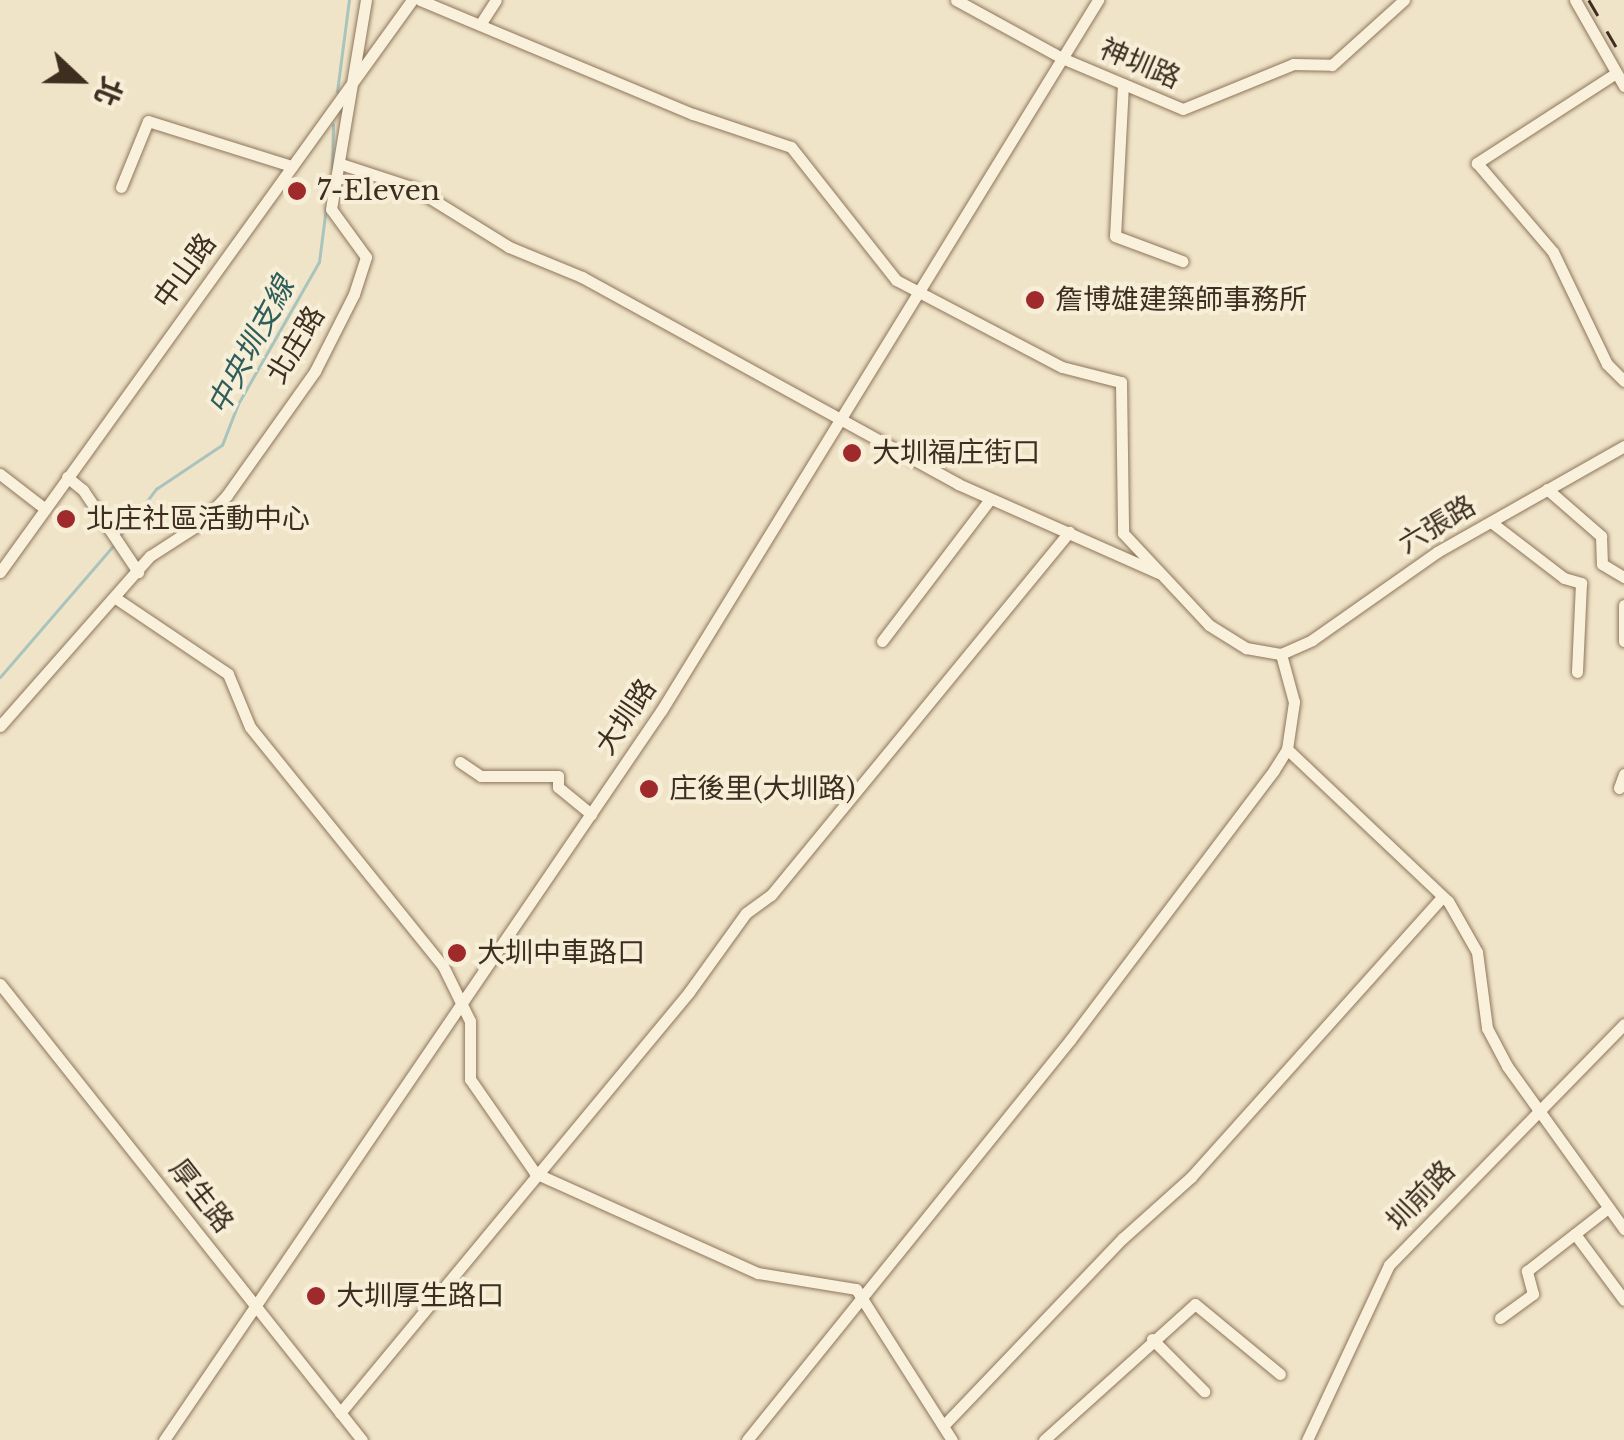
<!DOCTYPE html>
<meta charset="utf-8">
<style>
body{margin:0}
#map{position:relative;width:1624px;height:1440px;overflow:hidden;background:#f0e4c8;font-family:"Libre Baskerville","Noto Sans TC",serif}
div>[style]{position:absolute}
.stream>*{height:2.5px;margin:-1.25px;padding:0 1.25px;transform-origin:1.25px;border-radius:1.25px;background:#a9c4bc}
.roads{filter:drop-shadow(0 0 2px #8d765c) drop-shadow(0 0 2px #8d765c)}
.minor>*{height:11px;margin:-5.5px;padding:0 5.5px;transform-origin:5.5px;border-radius:5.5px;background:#faf1dc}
.rail>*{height:2.5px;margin-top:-1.25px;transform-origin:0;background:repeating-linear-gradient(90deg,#3d2e20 0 18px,transparent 0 36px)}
.dots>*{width:28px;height:28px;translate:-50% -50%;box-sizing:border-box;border:5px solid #f7eed8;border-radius:50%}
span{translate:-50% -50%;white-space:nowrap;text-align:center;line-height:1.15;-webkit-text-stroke:8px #f7eed8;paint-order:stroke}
.street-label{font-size:28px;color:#3d2e20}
.poi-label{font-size:28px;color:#3d2e20}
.left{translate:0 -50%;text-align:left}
.water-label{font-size:30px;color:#2f5d5a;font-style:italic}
.north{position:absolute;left:30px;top:30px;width:100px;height:100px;-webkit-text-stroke:8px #f7eed8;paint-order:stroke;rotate:112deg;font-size:28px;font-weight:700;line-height:40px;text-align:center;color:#3d2e20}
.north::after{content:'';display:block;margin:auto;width:35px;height:45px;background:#3d2e20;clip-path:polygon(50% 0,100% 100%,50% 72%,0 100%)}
</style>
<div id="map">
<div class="stream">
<i style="left:337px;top:92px;width:93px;rotate:-82.6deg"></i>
<i style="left:332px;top:169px;width:44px;rotate:-88.7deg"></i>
<i style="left:121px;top:535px;width:58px;rotate:-52.7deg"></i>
<i style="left:156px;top:489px;width:79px;rotate:-33.7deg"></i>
<i style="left:222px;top:445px;width:44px;rotate:-68.7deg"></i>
<i style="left:238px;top:404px;width:163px;rotate:-60.3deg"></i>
<i style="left:319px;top:262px;width:55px;rotate:-82.7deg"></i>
<i style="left:0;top:677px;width:173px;rotate:-49.2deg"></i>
</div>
<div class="roads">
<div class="minor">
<i style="left:420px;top:0;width:296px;rotate:22.7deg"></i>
<i style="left:693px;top:114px;width:103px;rotate:18.6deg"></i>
<i style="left:791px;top:147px;width:169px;rotate:51.7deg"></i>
<i style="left:896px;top:280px;width:187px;rotate:27.7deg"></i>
<i style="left:1062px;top:367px;width:61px;rotate:14.3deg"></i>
<i style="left:1121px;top:382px;width:151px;rotate:89.2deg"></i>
<i style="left:1123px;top:533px;width:126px;rotate:46.9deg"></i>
<i style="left:1209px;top:625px;width:44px;rotate:31.9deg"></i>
<i style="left:1246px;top:648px;width:36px;rotate:10deg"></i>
<i style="left:1281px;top:654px;width:34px;rotate:-24deg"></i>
<i style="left:1312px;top:640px;width:153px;rotate:-35.1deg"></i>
<i style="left:1437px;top:552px;width:215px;rotate:-29.5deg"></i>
<i style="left:956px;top:0;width:121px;rotate:28.7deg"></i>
<i style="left:1062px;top:58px;width:131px;rotate:22.9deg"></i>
<i style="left:1183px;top:109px;width:119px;rotate:-22.2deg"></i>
<i style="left:1293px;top:64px;width:39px;rotate:1deg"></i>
<i style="left:1332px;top:65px;width:97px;rotate:-42.1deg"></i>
<i style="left:1575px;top:0;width:99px;rotate:60.3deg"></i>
<i style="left:481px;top:23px;width:27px;rotate:-57deg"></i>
<i style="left:1616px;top:73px;width:166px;rotate:147.1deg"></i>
<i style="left:1477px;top:163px;width:117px;rotate:49.5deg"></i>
<i style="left:1553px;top:252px;width:124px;rotate:64.3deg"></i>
<i style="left:1607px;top:364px;width:24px;rotate:45deg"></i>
<i style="left:1123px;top:84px;width:152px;rotate:93deg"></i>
<i style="left:1115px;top:236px;width:72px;rotate:20.5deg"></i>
<i style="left:341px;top:164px;width:77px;rotate:18.2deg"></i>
<i style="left:414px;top:188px;width:112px;rotate:31.8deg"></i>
<i style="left:509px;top:247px;width:79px;rotate:22.3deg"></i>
<i style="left:582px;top:277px;width:429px;rotate:28.8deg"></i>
<i style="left:958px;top:484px;width:220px;rotate:23.9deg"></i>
<i style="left:121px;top:187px;width:71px;rotate:-67.8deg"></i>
<i style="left:148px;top:121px;width:151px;rotate:17.4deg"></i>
<i style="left:0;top:474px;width:56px;rotate:37.7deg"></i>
<i style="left:67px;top:477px;width:21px;rotate:39deg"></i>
<i style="left:83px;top:490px;width:99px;rotate:56.1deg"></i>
<i style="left:1547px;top:489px;width:72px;rotate:41deg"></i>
<i style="left:1601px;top:536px;width:28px;rotate:88deg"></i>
<i style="left:1602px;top:564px;width:26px;rotate:31deg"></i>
<i style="left:1491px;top:522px;width:92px;rotate:37.5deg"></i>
<i style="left:1564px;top:578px;width:18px;rotate:16deg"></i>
<i style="left:1581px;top:583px;width:89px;rotate:92.6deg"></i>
<i style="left:0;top:572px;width:705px;rotate:-54.24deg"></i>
<i style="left:117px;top:599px;width:134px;rotate:34deg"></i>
<i style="left:228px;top:674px;width:57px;rotate:67.5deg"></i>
<i style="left:250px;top:727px;width:307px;rotate:51.1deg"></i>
<i style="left:443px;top:966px;width:61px;rotate:63.9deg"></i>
<i style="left:470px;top:1021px;width:58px;rotate:90deg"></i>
<i style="left:470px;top:1079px;width:114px;rotate:55.3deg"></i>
<i style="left:535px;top:1173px;width:244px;rotate:24.2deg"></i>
<i style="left:758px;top:1273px;width:99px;rotate:9.3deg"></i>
<i style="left:856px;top:1289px;width:179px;rotate:57.6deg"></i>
<i style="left:1624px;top:605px;width:36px;rotate:90deg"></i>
<i style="left:882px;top:641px;width:178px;rotate:-52.7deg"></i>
<i style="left:0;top:726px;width:227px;rotate:-48.6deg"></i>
<i style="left:150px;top:556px;width:61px;rotate:-32.9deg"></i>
<i style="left:201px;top:523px;width:38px;rotate:-47deg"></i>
<i style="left:227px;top:495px;width:152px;rotate:-54.6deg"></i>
<i style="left:315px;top:371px;width:86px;rotate:-63.1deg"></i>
<i style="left:354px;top:294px;width:39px;rotate:-72deg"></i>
<i style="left:366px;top:257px;width:59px;rotate:-126.1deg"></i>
<i style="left:331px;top:209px;width:212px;rotate:-80.5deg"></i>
<i style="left:1287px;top:749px;width:221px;rotate:43.4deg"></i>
<i style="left:1448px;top:901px;width:59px;rotate:60.4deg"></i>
<i style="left:1477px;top:952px;width:77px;rotate:82.5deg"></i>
<i style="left:1487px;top:1028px;width:43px;rotate:62.2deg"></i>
<i style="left:1507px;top:1066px;width:201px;rotate:54.3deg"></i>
<i style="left:460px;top:762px;width:25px;rotate:34deg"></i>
<i style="left:481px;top:776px;width:77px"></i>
<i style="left:558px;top:776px;width:11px;rotate:90deg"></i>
<i style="left:558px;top:787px;width:43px;rotate:39.3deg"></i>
<i style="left:1619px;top:788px;width:15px;rotate:-70deg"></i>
<i style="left:0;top:984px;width:582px;rotate:51.56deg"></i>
<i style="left:1575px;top:1234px;width:82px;rotate:53.4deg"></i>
<i style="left:1500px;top:1318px;width:41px;rotate:-36deg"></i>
<i style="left:1533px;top:1294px;width:24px;rotate:-105deg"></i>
<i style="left:1527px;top:1271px;width:103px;rotate:-37.9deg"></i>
<i style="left:1152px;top:1339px;width:74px;rotate:45deg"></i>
<i style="left:340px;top:1413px;width:547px;rotate:-50.34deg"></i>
<i style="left:689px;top:992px;width:97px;rotate:-54.2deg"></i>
<i style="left:746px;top:913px;width:31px;rotate:-36deg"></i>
<i style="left:771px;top:895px;width:470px;rotate:-50.6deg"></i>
<i style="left:944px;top:1425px;width:259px;rotate:-46.3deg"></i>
<i style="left:1123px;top:1238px;width:91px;rotate:-41.9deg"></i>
<i style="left:1191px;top:1177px;width:373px;rotate:-48.1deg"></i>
<i style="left:164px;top:1440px;width:882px;rotate:-55.72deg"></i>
<i style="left:661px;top:711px;width:835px;rotate:-58.42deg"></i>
<i style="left:747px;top:1440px;width:514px;rotate:-51.08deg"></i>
<i style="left:1070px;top:1040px;width:338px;rotate:-52.9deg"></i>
<i style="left:1274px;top:770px;width:25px;rotate:-58deg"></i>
<i style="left:1287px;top:749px;width:48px;rotate:-81.5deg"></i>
<i style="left:1294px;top:702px;width:50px;rotate:-105.2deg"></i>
<i style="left:1044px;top:1440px;width:203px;rotate:-42deg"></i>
<i style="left:1195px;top:1304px;width:110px;rotate:39.5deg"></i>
<i style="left:1307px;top:1440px;width:193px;rotate:-64.9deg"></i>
<i style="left:1389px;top:1265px;width:337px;rotate:-45.7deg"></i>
</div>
</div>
<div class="rail">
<i style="left:1589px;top:0;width:69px;rotate:59.7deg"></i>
</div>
<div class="dots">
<i style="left:297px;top:191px;background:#9e2a2b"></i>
<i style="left:1035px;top:300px;background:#9e2a2b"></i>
<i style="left:852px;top:453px;background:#9e2a2b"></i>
<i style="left:66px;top:519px;background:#9e2a2b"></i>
<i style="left:649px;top:789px;background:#9e2a2b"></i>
<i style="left:457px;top:953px;background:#9e2a2b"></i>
<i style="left:316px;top:1296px;background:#9e2a2b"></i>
</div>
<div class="street-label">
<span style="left:1140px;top:64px;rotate:23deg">神圳路</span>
<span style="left:185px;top:271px;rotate:-54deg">中山路</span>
<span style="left:296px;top:345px;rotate:-59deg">北庄路</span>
<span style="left:1437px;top:525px;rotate:-31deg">六張路</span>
<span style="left:626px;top:717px;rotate:-56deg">大圳路</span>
<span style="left:201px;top:1196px;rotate:52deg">厚生路</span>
<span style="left:1421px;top:1196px;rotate:-46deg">圳前路</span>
</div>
<div class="poi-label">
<span class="left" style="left:317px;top:191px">7-Eleven</span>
<span class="left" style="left:1055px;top:300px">詹博雄建築師事務所</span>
<span class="left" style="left:872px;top:453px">大圳福庄街口</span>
<span class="left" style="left:86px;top:519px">北庄社區活動中心</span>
<span class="left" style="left:669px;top:789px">庄後里(大圳路)</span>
<span class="left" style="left:477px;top:953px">大圳中車路口</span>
<span class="left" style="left:336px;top:1296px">大圳厚生路口</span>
</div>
<div class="water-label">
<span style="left:251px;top:346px;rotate:-62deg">中央圳支線</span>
</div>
<div class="north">北</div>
</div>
